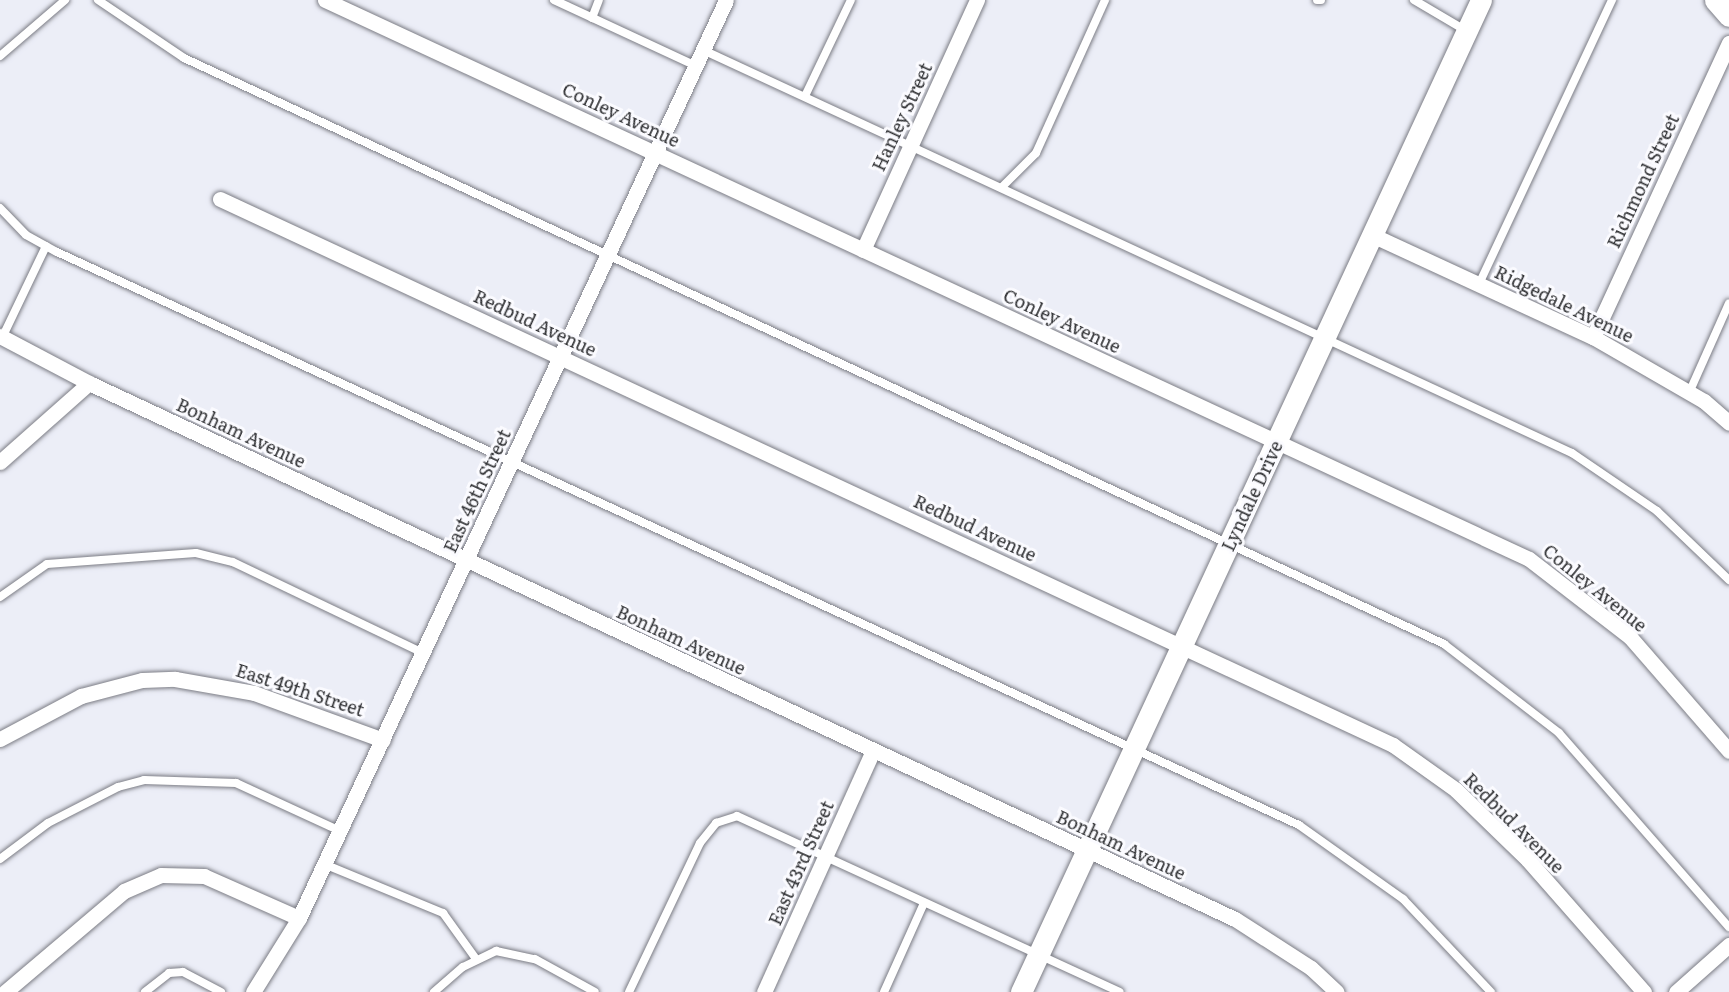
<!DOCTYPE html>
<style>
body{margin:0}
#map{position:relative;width:1729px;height:992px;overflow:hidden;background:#eceef7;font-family:Literata,serif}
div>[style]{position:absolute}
.roads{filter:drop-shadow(0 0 2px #7b7c84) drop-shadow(0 0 2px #7b7c84)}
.lane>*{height:8px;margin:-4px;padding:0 4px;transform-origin:4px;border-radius:4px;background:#fff}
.street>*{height:15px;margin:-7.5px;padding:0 7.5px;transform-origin:7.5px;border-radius:7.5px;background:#fff}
.secondary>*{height:21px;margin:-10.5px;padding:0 10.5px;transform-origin:10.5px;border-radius:10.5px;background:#fff}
span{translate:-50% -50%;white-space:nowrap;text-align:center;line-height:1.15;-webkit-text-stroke:6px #fbfbff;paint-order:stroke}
.street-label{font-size:18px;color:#313235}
</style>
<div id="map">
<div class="roads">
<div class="lane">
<i style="left:98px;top:0;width:104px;rotate:34deg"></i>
<i style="left:184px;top:58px;width:1390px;rotate:24.94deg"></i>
<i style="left:1444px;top:644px;width:145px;rotate:37.7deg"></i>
<i style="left:1559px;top:733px;width:258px;rotate:48.8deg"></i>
<i style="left:554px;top:0;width:157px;rotate:24.9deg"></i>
<i style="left:1317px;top:0;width:4px"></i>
<i style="left:1414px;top:0;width:59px;rotate:30.5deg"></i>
<i style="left:592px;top:18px;width:19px;rotate:-69deg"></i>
<i style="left:703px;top:50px;width:958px;rotate:24.88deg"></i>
<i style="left:1572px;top:453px;width:103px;rotate:34.3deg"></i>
<i style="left:1657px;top:511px;width:100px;rotate:43.8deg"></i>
<i style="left:0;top:56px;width:86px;rotate:-40.7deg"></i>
<i style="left:805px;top:96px;width:106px;rotate:-64.4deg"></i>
<i style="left:1002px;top:187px;width:48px;rotate:-45deg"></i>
<i style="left:1036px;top:153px;width:168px;rotate:-65.7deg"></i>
<i style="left:0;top:208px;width:37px;rotate:46deg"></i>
<i style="left:26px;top:235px;width:35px;rotate:29deg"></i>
<i style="left:57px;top:252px;width:1368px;rotate:24.77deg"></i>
<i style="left:1299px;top:825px;width:128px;rotate:35.4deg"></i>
<i style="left:1403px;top:899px;width:128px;rotate:46.6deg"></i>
<i style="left:1479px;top:284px;width:314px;rotate:-64.9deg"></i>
<i style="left:2px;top:338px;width:102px;rotate:-64.4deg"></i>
<i style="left:1689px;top:393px;width:98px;rotate:-66deg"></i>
<i style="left:0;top:597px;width:57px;rotate:-35.1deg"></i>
<i style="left:47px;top:564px;width:149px;rotate:-4.2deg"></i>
<i style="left:196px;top:553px;width:38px;rotate:14deg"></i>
<i style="left:233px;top:562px;width:211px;rotate:25.6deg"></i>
<i style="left:0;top:859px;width:60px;rotate:-36.9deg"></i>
<i style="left:48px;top:823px;width:79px;rotate:-27.2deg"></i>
<i style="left:118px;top:787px;width:27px;rotate:-15deg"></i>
<i style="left:144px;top:780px;width:92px;rotate:1.9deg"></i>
<i style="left:236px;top:783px;width:115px;rotate:24.8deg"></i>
<i style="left:324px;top:864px;width:129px;rotate:22.4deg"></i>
<i style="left:443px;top:913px;width:57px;rotate:54.3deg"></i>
<i style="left:145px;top:992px;width:31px;rotate:-38deg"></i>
<i style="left:169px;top:973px;width:14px;rotate:-4deg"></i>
<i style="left:183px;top:972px;width:43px;rotate:27.8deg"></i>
<i style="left:434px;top:992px;width:38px;rotate:-41deg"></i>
<i style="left:463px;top:967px;width:37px;rotate:-26deg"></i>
<i style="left:496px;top:951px;width:40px;rotate:12deg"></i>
<i style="left:535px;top:959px;width:68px;rotate:28.8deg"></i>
<i style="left:629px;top:992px;width:165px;rotate:-64.5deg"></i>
<i style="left:700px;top:843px;width:26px;rotate:-51deg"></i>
<i style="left:716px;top:823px;width:22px;rotate:-18deg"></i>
<i style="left:737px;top:816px;width:421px;rotate:24.7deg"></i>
<i style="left:884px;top:992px;width:98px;rotate:-65.8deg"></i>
</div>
<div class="street">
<i style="left:325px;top:0;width:1327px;rotate:24.9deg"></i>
<i style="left:1529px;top:559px;width:128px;rotate:37.7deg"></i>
<i style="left:1630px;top:637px;width:151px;rotate:49deg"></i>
<i style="left:220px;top:199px;width:1294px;rotate:24.96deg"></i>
<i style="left:1393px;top:745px;width:77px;rotate:35.5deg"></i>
<i style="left:1456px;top:790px;width:100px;rotate:44.2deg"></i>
<i style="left:1528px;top:860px;width:176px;rotate:48.7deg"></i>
<i style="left:1372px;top:235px;width:243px;rotate:24.8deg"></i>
<i style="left:1593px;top:337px;width:128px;rotate:30deg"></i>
<i style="left:1704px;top:401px;width:33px;rotate:41deg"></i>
<i style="left:863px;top:250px;width:275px;rotate:-65.5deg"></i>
<i style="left:0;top:336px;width:101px;rotate:27.8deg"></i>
<i style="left:89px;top:383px;width:1265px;rotate:25.07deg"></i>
<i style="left:1235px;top:919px;width:90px;rotate:32.8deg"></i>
<i style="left:1311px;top:968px;width:35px;rotate:43deg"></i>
<i style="left:1593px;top:337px;width:324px;rotate:-65.2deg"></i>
<i style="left:0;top:462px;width:119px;rotate:-41.6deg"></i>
<i style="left:0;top:739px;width:92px;rotate:-28deg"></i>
<i style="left:81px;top:696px;width:63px;rotate:-14.7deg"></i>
<i style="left:142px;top:680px;width:33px;rotate:-2deg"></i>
<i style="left:175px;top:679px;width:80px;rotate:10deg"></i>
<i style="left:254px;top:693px;width:137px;rotate:20deg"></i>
<i style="left:5px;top:992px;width:156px;rotate:-40.3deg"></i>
<i style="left:124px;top:891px;width:40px;rotate:-23.4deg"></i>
<i style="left:161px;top:875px;width:43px;rotate:1.3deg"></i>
<i style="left:204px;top:876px;width:104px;rotate:23.9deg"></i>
<i style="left:253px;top:992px;width:87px;rotate:-58.1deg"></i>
<i style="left:299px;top:918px;width:1012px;rotate:-65.05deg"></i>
<i style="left:764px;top:992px;width:265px;rotate:-65.7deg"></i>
<i style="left:1676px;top:992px;width:71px;rotate:-41.6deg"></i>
</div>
<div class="secondary">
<i style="left:1715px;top:0;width:21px;rotate:49deg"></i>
<i style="left:1021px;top:992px;width:1093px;rotate:-65.12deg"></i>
</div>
</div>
<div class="street-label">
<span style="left:621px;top:115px;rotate:25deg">Conley Avenue</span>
<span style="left:902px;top:117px;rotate:-65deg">Hanley Street</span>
<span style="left:1643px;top:181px;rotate:-65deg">Richmond Street</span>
<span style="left:1564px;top:304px;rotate:26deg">Ridgedale Avenue</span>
<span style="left:1062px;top:321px;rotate:25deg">Conley Avenue</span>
<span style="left:535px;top:323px;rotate:25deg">Redbud Avenue</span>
<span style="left:241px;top:433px;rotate:25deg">Bonham Avenue</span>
<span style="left:477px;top:491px;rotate:-65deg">East 46th Street</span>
<span style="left:1252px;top:496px;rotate:-65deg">Lyndale Drive</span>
<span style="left:975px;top:528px;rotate:25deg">Redbud Avenue</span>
<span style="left:1595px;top:588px;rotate:39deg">Conley Avenue</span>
<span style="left:681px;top:640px;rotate:25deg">Bonham Avenue</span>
<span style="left:300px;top:690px;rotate:18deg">East 49th Street</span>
<span style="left:1514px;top:823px;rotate:45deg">Redbud Avenue</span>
<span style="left:1121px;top:845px;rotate:25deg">Bonham Avenue</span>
<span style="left:801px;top:863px;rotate:-66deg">East 43rd Street</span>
</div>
</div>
